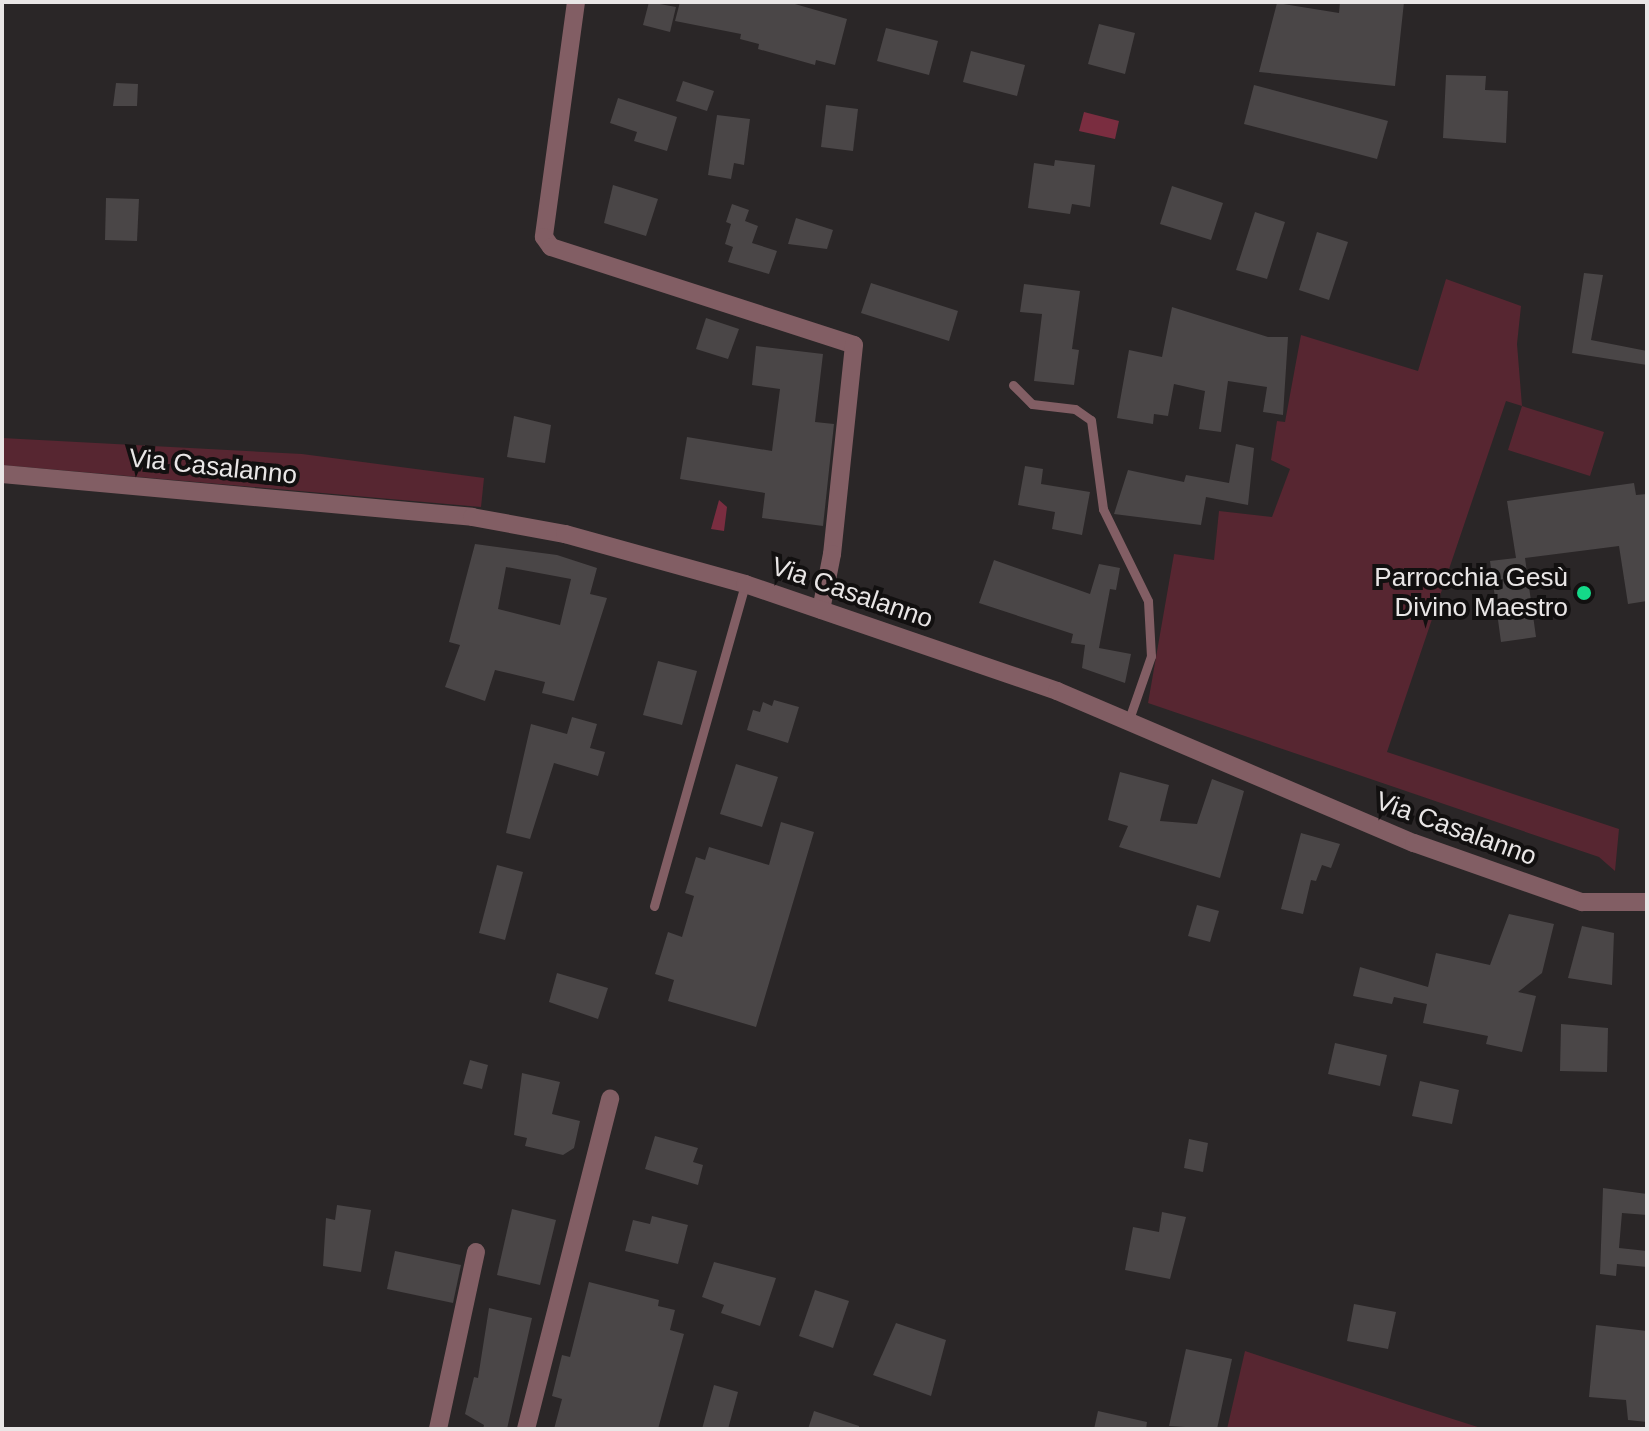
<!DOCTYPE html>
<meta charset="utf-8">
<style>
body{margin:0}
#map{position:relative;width:1649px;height:1431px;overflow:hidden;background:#2a2627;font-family:Arial,sans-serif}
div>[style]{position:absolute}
.green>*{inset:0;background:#572631}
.water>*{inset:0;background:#7a2d40}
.building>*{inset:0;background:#4a4647}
.lane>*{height:9px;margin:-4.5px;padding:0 4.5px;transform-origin:4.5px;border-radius:4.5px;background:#825e64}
.street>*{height:18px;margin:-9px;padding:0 9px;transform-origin:9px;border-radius:9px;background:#825e64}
.dots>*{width:22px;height:22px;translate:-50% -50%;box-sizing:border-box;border:4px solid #121010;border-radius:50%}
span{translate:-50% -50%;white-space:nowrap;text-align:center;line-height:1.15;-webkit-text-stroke:8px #121010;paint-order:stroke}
.street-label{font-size:26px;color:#e9e6e6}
.poi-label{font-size:26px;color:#e9e6e6}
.right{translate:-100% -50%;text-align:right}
.frame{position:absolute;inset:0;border:4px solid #e9e6e6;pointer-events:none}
</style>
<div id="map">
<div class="green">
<i style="clip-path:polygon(1446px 279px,1521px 306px,1517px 344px,1522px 406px,1604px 432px,1590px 476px,1508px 450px,1522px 406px,1506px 401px,1387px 752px,1619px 829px,1615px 871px,1599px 857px,1148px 703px,1174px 554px,1214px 560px,1219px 511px,1272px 517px,1290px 469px,1271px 460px,1277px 421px,1285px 422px,1301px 335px,1418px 371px)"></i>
<i style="clip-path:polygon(2px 438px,302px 454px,484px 478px,481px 507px,2px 465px)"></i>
<i style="clip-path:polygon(1245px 1351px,1409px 1405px,1484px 1429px,1227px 1429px)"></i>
</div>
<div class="water">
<i style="clip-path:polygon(1084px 112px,1119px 121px,1115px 139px,1079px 131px)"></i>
<i style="clip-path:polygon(719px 500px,727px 507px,724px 531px,711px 529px)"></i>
</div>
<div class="building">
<i style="clip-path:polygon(649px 2px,676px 7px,670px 32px,643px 25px)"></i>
<i style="clip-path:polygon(680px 2px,788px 2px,847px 19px,835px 65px,816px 60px,815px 65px,758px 49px,759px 44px,740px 39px,741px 34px,675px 21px)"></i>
<i style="clip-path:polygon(1340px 2px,1404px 2px,1395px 86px,1259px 72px,1277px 3px,1339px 13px)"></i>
<i style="clip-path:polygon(1099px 24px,1135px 33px,1125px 74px,1088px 64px)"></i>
<i style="clip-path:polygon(886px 28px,938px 41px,929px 75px,877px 61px)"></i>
<i style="clip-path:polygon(971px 51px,1025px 65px,1017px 96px,963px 82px)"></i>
<i style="clip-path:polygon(1446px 75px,1486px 76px,1485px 90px,1508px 91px,1506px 143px,1443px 138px)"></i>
<i style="clip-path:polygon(683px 81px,714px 91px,707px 111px,676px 101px)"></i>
<i style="clip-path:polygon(116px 83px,138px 84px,137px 106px,113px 106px)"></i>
<i style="clip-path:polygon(1254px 85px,1388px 121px,1377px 159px,1244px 124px)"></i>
<i style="clip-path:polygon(618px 98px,677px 117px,667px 151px,634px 141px,637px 132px,610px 123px)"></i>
<i style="clip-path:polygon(826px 105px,858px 109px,853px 151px,821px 147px)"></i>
<i style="clip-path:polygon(717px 115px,750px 119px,744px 165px,734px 163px,731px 179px,708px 175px)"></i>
<i style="clip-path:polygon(1055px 160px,1095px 165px,1090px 207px,1072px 204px,1070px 214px,1028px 208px,1034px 163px,1054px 166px)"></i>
<i style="clip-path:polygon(613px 185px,658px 199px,646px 236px,604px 223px)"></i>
<i style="clip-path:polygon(1172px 186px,1223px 203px,1211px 240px,1160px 224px)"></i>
<i style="clip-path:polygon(106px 198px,139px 199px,137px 241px,105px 240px)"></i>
<i style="clip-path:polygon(732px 204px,749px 210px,745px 221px,758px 226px,752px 243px,777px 251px,769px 274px,728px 262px,733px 247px,725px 244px,731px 224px,726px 222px)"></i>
<i style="clip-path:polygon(1255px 212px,1285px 222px,1267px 279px,1236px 270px)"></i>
<i style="clip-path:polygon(796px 218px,833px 230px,827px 249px,788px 244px)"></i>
<i style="clip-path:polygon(1317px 232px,1348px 242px,1329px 300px,1299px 290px)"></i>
<i style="clip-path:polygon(1584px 273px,1603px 275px,1591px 340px,1647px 351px,1647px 365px,1572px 353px)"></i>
<i style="clip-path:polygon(871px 283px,958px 311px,949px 341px,861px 313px)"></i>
<i style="clip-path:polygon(1024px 284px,1080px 291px,1072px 349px,1079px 350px,1074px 385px,1034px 381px,1042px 314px,1020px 312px)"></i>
<i style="clip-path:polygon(1172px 307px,1268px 337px,1288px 337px,1283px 415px,1263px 412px,1267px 387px,1228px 381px,1221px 432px,1199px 429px,1205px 391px,1174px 384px,1168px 416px,1154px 414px,1153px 424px,1117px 418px,1129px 350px,1162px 357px)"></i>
<i style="clip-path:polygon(706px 318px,739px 329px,728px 359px,696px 349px)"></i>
<i style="clip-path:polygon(756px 346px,823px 354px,815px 422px,834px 424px,823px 526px,762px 518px,765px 493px,680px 479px,687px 437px,772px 451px,780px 389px,752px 385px)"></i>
<i style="clip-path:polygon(514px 416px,551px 425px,545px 463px,507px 457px)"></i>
<i style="clip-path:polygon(1236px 444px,1254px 448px,1248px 505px,1206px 497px,1201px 525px,1114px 514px,1128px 470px,1184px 482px,1186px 475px,1229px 483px)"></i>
<i style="clip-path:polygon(1025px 466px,1043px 469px,1041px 484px,1090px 492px,1082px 535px,1052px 529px,1055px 512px,1018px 505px)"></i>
<i style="clip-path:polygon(1634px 483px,1636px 495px,1647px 494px,1647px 601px,1628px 604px,1619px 546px,1525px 558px,1536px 637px,1501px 642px,1490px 561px,1516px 558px,1507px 501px)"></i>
<i style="clip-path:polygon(evenodd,475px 544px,557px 555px,597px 568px,590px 594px,607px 598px,574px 701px,542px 693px,545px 682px,495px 670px,485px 701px,445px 687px,460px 645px,449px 642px,475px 544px,506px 567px,571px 579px,560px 625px,498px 609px,506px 567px)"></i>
<i style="clip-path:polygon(994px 560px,1090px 594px,1099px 564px,1120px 568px,1116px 590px,1110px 589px,1099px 648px,1131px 654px,1125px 683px,1082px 668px,1085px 645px,1071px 643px,1073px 634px,979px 603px)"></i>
<i style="clip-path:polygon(658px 661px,697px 671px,682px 725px,643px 715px)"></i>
<i style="clip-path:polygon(774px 700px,799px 707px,788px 743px,747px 730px,753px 710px,760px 712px,763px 702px,772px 706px)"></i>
<i style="clip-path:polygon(572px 717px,597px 724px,590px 748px,605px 752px,598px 776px,554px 763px,530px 839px,506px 833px,531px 724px,567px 734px)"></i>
<i style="clip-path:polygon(736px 764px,778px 777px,762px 827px,720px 814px)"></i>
<i style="clip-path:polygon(1120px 772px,1169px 785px,1160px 821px,1197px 824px,1212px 779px,1244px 791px,1220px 878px,1119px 847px,1128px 826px,1108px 820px)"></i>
<i style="clip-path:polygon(781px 822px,814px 832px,756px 1027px,668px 1001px,674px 980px,655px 974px,668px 932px,682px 937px,694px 896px,685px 893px,696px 857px,705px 860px,709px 847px,769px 865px)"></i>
<i style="clip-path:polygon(1301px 833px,1340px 844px,1331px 868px,1322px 865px,1316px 881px,1311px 880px,1303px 914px,1281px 909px)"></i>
<i style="clip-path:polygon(497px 865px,523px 872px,505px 940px,479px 933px)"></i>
<i style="clip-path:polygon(1197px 905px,1219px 911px,1210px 942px,1188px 936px)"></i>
<i style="clip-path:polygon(1509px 914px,1554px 924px,1542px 973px,1518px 992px,1536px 996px,1522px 1052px,1486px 1044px,1488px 1036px,1423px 1023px,1427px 1004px,1394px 997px,1392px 1004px,1353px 996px,1360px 967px,1428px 987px,1436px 953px,1490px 965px)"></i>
<i style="clip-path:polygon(1582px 926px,1614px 933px,1612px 985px,1568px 978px)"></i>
<i style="clip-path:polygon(557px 973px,608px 988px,598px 1019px,549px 1002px)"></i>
<i style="clip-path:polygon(1561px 1024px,1608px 1028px,1607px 1072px,1560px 1071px)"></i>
<i style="clip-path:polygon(1335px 1043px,1387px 1055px,1380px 1086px,1328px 1074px)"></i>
<i style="clip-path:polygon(470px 1060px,488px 1065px,482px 1089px,463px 1084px)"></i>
<i style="clip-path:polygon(522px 1073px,560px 1082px,552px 1114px,580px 1121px,574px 1148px,563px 1155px,525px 1146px,527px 1138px,514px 1135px)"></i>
<i style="clip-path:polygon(1420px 1081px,1459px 1090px,1452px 1124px,1412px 1116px)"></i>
<i style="clip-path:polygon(655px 1136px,698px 1148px,693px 1162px,703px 1165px,698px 1185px,645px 1169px)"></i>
<i style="clip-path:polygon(1189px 1139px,1208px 1143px,1203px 1172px,1184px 1168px)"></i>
<i style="clip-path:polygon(1603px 1188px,1647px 1194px,1647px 1215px,1622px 1213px,1619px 1248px,1647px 1251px,1647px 1267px,1617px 1264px,1616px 1276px,1600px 1274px)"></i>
<i style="clip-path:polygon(337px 1205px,371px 1210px,361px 1272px,323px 1266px,326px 1218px,335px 1220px)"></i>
<i style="clip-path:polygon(512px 1209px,556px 1220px,540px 1285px,497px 1275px)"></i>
<i style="clip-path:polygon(1162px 1212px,1186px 1217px,1170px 1279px,1125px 1270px,1133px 1227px,1159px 1232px)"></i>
<i style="clip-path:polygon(652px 1216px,688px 1225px,678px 1264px,625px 1251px,633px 1220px,650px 1224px)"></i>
<i style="clip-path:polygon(395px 1251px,461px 1265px,453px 1303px,387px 1289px)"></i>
<i style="clip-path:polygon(714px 1262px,776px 1278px,760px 1326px,721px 1313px,724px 1305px,702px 1297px)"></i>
<i style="clip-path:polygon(589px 1282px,659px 1300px,658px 1306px,675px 1310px,670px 1330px,684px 1334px,658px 1429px,554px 1429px,562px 1399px,552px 1396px,562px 1355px,570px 1357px)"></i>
<i style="clip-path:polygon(815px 1290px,849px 1301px,833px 1348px,799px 1336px)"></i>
<i style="clip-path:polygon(1354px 1304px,1396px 1312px,1388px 1349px,1347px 1341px)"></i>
<i style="clip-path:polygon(489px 1308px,532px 1318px,507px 1429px,483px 1429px,484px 1425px,465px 1414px,474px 1377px,478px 1378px)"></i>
<i style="clip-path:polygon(896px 1323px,946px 1340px,931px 1396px,873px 1375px)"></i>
<i style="clip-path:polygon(1596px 1325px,1647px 1331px,1647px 1422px,1628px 1420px,1626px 1400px,1589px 1397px)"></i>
<i style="clip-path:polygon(1186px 1349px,1232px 1359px,1217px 1429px,1169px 1426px)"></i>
<i style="clip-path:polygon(714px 1385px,738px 1392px,728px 1429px,702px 1429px)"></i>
<i style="clip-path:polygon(814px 1411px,859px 1426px,859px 1429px,808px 1429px)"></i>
<i style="clip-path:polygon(1098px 1411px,1147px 1422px,1146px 1429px,1094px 1429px)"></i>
</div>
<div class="lane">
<i style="left:1013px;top:385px;width:27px;rotate:45deg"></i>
<i style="left:1032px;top:404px;width:43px;rotate:6.6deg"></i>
<i style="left:1075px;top:409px;width:19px;rotate:35deg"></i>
<i style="left:1091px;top:420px;width:90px;rotate:82.3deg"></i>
<i style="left:1103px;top:509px;width:102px;rotate:63.9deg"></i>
<i style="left:1148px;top:601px;width:55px;rotate:86.9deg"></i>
<i style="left:1151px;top:656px;width:67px;rotate:109.2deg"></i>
<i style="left:654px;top:906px;width:335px;rotate:-74.2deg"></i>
</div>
<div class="street">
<i style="left:576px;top:2px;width:237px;rotate:97.8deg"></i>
<i style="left:544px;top:237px;width:12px;rotate:55deg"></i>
<i style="left:551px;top:247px;width:318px;rotate:17.9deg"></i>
<i style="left:854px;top:345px;width:210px;rotate:96deg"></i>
<i style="left:832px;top:554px;width:57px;rotate:101.1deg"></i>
<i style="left:2px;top:474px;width:472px;rotate:5.2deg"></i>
<i style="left:472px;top:517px;width:95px;rotate:10.4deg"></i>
<i style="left:565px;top:534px;width:187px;rotate:15.5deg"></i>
<i style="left:745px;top:584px;width:330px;rotate:18.9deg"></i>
<i style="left:1057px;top:691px;width:388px;rotate:23.1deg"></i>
<i style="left:1414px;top:843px;width:178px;rotate:19.4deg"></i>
<i style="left:1582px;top:902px;width:65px"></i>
<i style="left:438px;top:1429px;width:181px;rotate:-77.9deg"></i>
<i style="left:526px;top:1429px;width:341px;rotate:-75.7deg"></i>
</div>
<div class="dots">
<i style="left:1584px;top:593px;background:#14d989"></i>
</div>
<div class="street-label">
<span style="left:213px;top:467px;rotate:6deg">Via Casalanno</span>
<span style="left:852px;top:593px;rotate:19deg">Via Casalanno</span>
<span style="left:1456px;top:829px;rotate:20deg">Via Casalanno</span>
</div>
<div class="poi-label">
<span class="right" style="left:1568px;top:593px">Parrocchia Gesù<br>Divino Maestro</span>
</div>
<div class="frame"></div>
</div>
